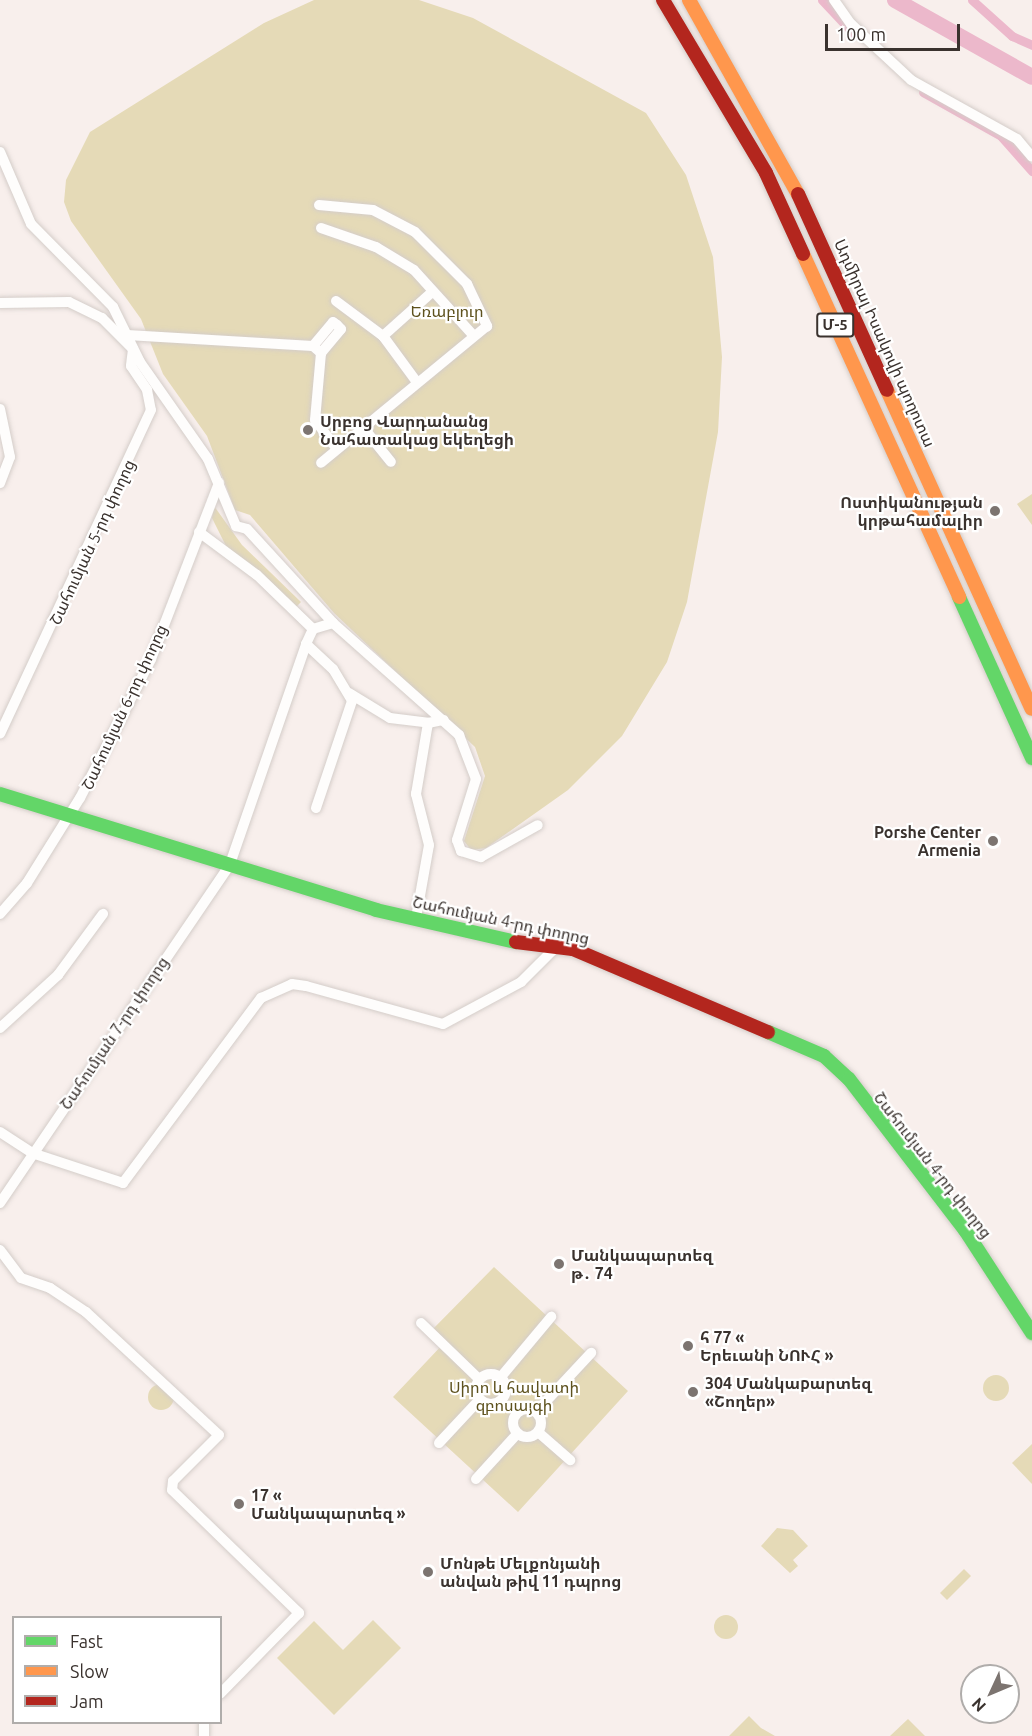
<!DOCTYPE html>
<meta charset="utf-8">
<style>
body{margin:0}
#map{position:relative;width:1032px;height:1736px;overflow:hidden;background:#f8efec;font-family:Ubuntu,"Noto Sans Armenian",sans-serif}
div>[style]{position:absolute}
.green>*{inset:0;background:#e5dab7}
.round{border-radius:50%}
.canal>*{height:9px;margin:-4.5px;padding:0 4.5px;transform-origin:4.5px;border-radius:4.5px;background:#ecb8cb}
.river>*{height:16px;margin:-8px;padding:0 8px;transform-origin:8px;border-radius:8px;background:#ecb8cb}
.roads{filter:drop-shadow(0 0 2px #d4cdc9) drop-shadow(0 0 2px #d4cdc9)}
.street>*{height:10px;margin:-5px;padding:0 5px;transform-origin:5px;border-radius:5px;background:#fefdfc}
.street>.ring{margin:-5px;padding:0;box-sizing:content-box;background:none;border:10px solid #fefdfc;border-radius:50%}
.fast>*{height:14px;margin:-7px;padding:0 7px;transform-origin:7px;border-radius:7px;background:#63d668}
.slow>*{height:14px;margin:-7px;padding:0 7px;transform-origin:7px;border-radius:7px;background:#ff974d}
.jam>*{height:14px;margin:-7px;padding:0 7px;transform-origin:7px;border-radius:7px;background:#b3261e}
.dots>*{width:16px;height:16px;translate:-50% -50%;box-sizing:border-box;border:3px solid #fff;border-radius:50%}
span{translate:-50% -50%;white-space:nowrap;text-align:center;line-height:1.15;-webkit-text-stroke:4.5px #fff;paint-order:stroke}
.shield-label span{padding:2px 4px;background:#fff;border:2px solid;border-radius:4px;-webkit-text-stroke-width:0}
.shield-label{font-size:15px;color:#3a322e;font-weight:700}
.park-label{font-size:16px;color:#5e521e}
.street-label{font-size:16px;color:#3a322e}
.poi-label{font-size:16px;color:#3a322e;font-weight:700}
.left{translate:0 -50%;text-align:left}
.right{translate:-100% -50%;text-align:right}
.legend{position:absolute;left:12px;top:1616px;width:210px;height:108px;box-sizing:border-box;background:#fff;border:2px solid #b0adab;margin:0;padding:8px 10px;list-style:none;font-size:18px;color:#3a322e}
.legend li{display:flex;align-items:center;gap:12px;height:30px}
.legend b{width:30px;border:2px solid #b0adab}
.north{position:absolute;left:960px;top:1664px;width:60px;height:60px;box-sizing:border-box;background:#fff;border:2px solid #b0adab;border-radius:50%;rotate:226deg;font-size:16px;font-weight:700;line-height:24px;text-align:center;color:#3a322e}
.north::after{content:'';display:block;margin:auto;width:21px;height:27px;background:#7c7470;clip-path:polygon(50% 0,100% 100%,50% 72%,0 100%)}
.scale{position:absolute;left:825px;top:24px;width:135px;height:27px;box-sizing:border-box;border:3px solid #3a322e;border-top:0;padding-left:8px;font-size:18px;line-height:21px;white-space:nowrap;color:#3a322e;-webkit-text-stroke:4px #fff;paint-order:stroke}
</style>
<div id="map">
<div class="green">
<i style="clip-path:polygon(314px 0,419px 0,473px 18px,646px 113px,686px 175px,713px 257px,722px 357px,718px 432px,687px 602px,667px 662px,622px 736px,568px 790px,486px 848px,471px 850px,464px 841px,485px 776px,475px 747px,334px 613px,250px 515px,235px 510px,207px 436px,163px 374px,141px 319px,71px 221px,64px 202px,66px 180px,90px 132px,264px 23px)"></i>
<i style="clip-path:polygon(1032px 494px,1032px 525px,1017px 504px)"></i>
<i style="clip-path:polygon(214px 506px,242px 545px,301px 602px,296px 607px,226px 546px,212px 518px)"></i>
<i style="clip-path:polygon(494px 1267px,628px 1391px,518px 1512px,393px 1397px,444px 1343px,433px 1329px)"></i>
<i class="round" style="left:983px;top:1375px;width:26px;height:26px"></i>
<i class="round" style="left:148px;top:1384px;width:26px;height:26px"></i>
<i style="clip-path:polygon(1032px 1444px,1032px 1484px,1012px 1463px)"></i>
<i style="clip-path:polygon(777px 1528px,793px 1530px,808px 1546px,793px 1560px,798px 1566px,790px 1573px,761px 1546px)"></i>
<i style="clip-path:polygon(964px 1569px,971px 1576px,947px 1600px,940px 1593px)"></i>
<i class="round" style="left:714px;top:1615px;width:24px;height:24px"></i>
<i style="clip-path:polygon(373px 1620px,401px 1648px,334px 1715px,277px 1658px,314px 1621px,343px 1650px)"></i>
<i style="clip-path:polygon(749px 1716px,761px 1728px,775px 1736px,729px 1736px)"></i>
<i style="clip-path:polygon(908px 1719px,925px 1736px,890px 1736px)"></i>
</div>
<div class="canal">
<i style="left:822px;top:0;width:48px;rotate:46.7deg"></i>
<i style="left:972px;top:0;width:54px;rotate:42deg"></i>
<i style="left:1012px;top:36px;width:22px;rotate:24deg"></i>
<i style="left:923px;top:92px;width:90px;rotate:29.4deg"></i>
<i style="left:1001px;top:136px;width:47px;rotate:48.5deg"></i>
</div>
<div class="river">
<i style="left:895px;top:0;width:157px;rotate:29.3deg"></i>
</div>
<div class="roads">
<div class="street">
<i style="left:834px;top:0;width:29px;rotate:55deg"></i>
<i style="left:851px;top:24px;width:82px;rotate:43deg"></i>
<i style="left:911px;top:80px;width:121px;rotate:29.1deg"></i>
<i style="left:1017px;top:139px;width:23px;rotate:50deg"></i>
<i style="left:0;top:152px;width:78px;rotate:66.7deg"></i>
<i style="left:31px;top:224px;width:117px;rotate:45.3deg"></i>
<i style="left:113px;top:307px;width:61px;rotate:63.9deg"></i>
<i style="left:140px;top:362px;width:118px;rotate:55deg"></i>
<i style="left:208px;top:459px;width:73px;rotate:67.3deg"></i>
<i style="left:236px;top:526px;width:11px;rotate:15deg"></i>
<i style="left:247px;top:529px;width:127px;rotate:47.5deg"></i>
<i style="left:333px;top:623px;width:169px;rotate:41.6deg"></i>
<i style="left:459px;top:735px;width:47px;rotate:68.9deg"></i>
<i style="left:476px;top:779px;width:64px;rotate:107.3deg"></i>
<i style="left:457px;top:840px;width:12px;rotate:70deg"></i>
<i style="left:461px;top:851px;width:21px;rotate:17deg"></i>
<i style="left:481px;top:857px;width:65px;rotate:-29.3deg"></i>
<i style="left:319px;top:205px;width:54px;rotate:5.3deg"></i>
<i style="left:373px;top:210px;width:47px;rotate:27.6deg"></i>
<i style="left:415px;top:232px;width:74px;rotate:45deg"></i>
<i style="left:467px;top:284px;width:47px;rotate:64.5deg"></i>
<i style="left:487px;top:326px;width:215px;rotate:140.5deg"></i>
<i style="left:321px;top:228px;width:58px;rotate:19.1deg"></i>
<i style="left:376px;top:247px;width:44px;rotate:31.2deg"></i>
<i style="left:414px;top:270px;width:88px;rotate:47.8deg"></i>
<i style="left:336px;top:301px;width:59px;rotate:36.7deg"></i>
<i style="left:383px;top:336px;width:56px;rotate:53.7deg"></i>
<i style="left:0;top:303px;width:69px;rotate:-0.8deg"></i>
<i style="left:69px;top:302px;width:37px;rotate:26deg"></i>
<i style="left:102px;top:318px;width:44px;rotate:45deg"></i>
<i style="left:133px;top:349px;width:17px;rotate:97deg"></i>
<i style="left:131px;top:366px;width:29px;rotate:56deg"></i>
<i style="left:147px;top:390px;width:20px;rotate:79deg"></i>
<i style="left:151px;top:410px;width:357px;rotate:115deg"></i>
<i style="left:127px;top:335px;width:186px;rotate:3.4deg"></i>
<i style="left:313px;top:346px;width:11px;rotate:41deg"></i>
<i style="left:321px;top:353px;width:67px;rotate:95.1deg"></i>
<i style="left:315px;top:420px;width:35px;rotate:53deg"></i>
<i style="left:383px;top:336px;width:66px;rotate:-41.9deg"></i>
<i style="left:313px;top:346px;width:31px;rotate:-50deg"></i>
<i style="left:333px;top:322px;width:5px;rotate:37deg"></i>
<i style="left:321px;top:353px;width:31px;rotate:-50deg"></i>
<i style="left:341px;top:329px;width:6px;rotate:-135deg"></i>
<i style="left:0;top:409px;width:49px;rotate:78.2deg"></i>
<i style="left:10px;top:457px;width:28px;rotate:111deg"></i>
<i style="left:362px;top:426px;width:46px;rotate:51.1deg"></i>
<i style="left:199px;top:532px;width:72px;rotate:36.6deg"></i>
<i style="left:257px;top:575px;width:78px;rotate:44deg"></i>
<i style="left:306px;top:644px;width:37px;rotate:43deg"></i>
<i style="left:333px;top:669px;width:37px;rotate:59deg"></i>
<i style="left:352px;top:701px;width:113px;rotate:108.6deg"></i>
<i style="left:349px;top:693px;width:48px;rotate:31.4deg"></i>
<i style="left:390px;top:718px;width:38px;rotate:7deg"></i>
<i style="left:0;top:914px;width:41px;rotate:-48.9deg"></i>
<i style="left:27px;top:883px;width:100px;rotate:-58.1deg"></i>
<i style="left:80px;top:798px;width:156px;rotate:-62.9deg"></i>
<i style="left:151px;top:659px;width:189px;rotate:-68.9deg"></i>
<i style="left:416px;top:918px;width:74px;rotate:-79.9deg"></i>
<i style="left:429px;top:845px;width:53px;rotate:-104.3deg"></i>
<i style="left:416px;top:794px;width:72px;rotate:-80.4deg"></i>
<i style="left:428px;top:723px;width:16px;rotate:-11deg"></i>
<i style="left:0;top:1028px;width:79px;rotate:-42.4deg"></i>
<i style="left:58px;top:975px;width:76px;rotate:-53.6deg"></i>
<i style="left:0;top:1132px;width:38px;rotate:33deg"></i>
<i style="left:32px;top:1153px;width:96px;rotate:18.2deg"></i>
<i style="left:123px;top:1183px;width:231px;rotate:-53.3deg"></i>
<i style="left:261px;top:998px;width:34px;rotate:-24deg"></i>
<i style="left:292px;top:984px;width:14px;rotate:8deg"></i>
<i style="left:306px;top:986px;width:142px;rotate:15.5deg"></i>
<i style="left:443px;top:1024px;width:89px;rotate:-28.3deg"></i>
<i style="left:521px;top:982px;width:45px;rotate:-45deg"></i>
<i style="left:0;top:1203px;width:410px;rotate:-55.8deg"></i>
<i style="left:230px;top:864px;width:233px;rotate:-70.9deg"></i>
<i style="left:306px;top:644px;width:17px;rotate:-65deg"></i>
<i style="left:313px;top:629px;width:21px;rotate:-17deg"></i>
<i style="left:0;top:1250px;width:35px;rotate:53deg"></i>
<i style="left:21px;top:1278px;width:31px;rotate:19deg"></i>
<i style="left:50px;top:1288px;width:43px;rotate:33.7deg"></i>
<i style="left:86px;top:1312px;width:181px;rotate:42.8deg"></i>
<i style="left:219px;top:1435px;width:65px;rotate:135deg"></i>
<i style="left:173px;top:1481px;width:9px;rotate:96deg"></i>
<i style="left:172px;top:1490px;width:177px;rotate:44.1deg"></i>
<i style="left:299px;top:1613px;width:113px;rotate:134.3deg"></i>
<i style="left:421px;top:1323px;width:81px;rotate:44deg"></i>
<i class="ring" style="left:476px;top:1374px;width:20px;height:20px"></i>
<i style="left:500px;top:1378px;width:80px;rotate:-50.1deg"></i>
<i class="ring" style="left:513px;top:1409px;width:18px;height:18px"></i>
<i style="left:536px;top:1412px;width:81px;rotate:-47deg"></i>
<i style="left:538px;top:1432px;width:43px;rotate:41.2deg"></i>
<i style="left:439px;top:1443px;width:60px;rotate:-47deg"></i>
<i style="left:476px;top:1479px;width:62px;rotate:-47.6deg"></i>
<i style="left:204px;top:1736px;width:14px;rotate:-90deg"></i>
</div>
<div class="fast">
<i style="left:959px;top:597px;width:177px;rotate:65.6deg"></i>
<i style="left:0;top:794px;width:393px;rotate:17.1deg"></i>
<i style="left:376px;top:910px;width:144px;rotate:12.9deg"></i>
<i style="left:768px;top:1032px;width:61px;rotate:23.2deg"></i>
<i style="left:824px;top:1056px;width:34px;rotate:43deg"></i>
<i style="left:849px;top:1079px;width:190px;rotate:52.5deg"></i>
<i style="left:965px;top:1230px;width:123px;rotate:57deg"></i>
</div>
<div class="slow">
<i style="left:689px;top:0;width:223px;rotate:60.7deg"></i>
<i style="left:803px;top:254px;width:377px;rotate:65.5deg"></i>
<i style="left:887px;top:390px;width:350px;rotate:65.6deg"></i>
</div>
<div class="jam">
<i style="left:663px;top:0;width:201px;rotate:59.2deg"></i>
<i style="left:766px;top:173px;width:89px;rotate:65.4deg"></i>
<i style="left:798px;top:194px;width:215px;rotate:65.6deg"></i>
<i style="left:516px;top:942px;width:57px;rotate:7deg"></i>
<i style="left:573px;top:949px;width:212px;rotate:23.1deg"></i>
</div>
</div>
<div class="dots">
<i style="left:308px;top:430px;background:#7c7470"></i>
<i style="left:995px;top:511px;background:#7c7470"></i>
<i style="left:993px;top:841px;background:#7c7470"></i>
<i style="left:559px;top:1264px;background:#7c7470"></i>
<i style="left:688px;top:1346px;background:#7c7470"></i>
<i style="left:693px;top:1392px;background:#7c7470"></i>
<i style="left:239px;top:1504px;background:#7c7470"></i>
<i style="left:428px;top:1572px;background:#7c7470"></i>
</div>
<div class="shield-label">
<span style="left:835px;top:325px">Մ-5</span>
</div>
<div class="park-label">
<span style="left:447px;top:311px">Եռաբլուր</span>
<span style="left:514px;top:1396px">Սիրո և հավատի<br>զբոսայգի</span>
</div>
<div class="street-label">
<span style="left:885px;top:343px;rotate:66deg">Ադմիրալ Իսակովի պողոտա</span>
<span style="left:92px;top:542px;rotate:-65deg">Շահումյան 5-րդ փողոց</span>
<span style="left:124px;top:707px;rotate:-65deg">Շահումյան 6-րդ փողոց</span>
<span style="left:501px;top:920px;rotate:12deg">Շահումյան 4-րդ փողոց</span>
<span style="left:114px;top:1033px;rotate:-56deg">Շահումյան 7-րդ փողոց</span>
<span style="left:933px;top:1165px;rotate:52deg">Շահումյան 4-րդ փողոց</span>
</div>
<div class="poi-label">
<span class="left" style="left:320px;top:430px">Սրբոց Վարդանանց<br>Նահատակաց եկեղեցի</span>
<span class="right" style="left:983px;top:511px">Ոստիկանության<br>կրթահամալիր</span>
<span class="right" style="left:981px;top:841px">Porshe Center<br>Armenia</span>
<span class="left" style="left:571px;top:1264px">Մանկապարտեզ<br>թ․ 74</span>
<span class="left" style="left:700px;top:1346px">հ 77 «<br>Երեւանի ՆՈՒՀ »</span>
<span class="left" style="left:705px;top:1392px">304 Մանկաpարտեզ<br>«Շողեր»</span>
<span class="left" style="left:251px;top:1504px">17 «<br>Մանկապարտեզ »</span>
<span class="left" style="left:440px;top:1572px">Մոնթե Մելքոնյանի<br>անվան թիվ 11 դպրոց</span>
</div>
<ul class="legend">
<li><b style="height:8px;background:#63d668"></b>Fast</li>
<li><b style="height:8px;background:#ff974d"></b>Slow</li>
<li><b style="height:8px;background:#b3261e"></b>Jam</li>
</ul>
<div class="north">N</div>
<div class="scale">100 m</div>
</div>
